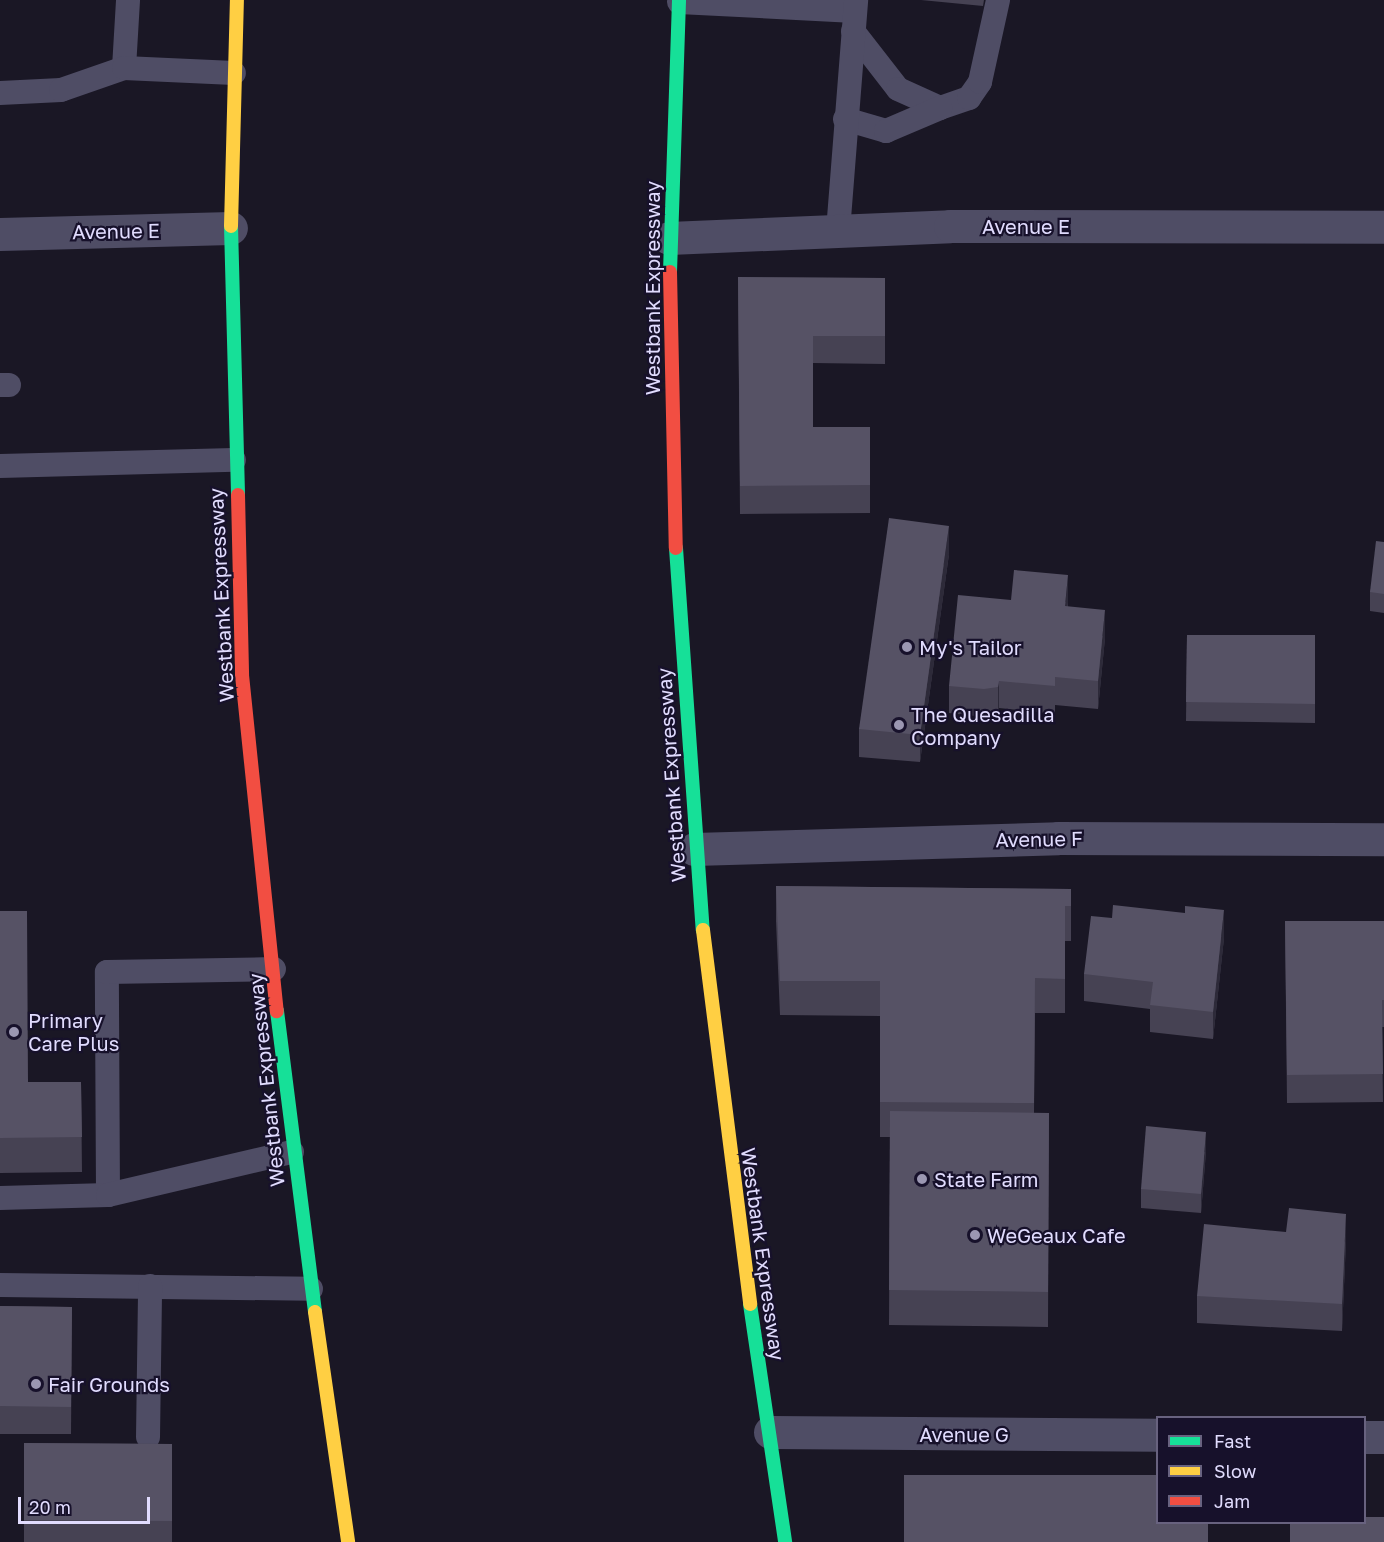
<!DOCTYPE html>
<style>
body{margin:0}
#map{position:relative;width:1384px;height:1542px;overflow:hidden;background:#1a1725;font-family:"Golos Text",sans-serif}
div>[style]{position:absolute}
.lane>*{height:24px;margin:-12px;padding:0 12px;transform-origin:12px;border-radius:12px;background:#4f4d65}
.street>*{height:33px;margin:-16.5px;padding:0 16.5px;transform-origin:16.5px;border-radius:16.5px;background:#4f4d65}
.fast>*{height:14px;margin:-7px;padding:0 7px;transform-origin:7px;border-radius:7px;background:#16e098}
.slow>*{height:14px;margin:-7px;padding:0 7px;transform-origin:7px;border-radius:7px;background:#ffcf43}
.jam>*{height:14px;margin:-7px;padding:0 7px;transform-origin:7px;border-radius:7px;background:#f24e42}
.wall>*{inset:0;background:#464253}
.shaded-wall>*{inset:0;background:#2d2a39}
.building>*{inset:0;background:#565265}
.dots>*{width:16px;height:16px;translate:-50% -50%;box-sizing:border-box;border:3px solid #17112b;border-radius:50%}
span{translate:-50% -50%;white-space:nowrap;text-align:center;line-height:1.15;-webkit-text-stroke:4.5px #17112b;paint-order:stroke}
.street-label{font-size:20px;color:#e1dcfe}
.poi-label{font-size:20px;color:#e1dcfe}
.left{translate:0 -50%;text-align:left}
.legend{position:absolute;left:1156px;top:1416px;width:210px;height:108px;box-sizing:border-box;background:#17112b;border:2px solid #68627f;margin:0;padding:8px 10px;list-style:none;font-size:18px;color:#e1dcfe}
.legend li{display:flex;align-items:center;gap:12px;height:30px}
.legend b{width:30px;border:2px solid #68627f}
.scale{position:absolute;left:18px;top:1497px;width:132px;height:27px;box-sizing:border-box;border:3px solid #e1dcfe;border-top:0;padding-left:8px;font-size:18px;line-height:21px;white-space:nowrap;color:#e1dcfe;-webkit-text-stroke:4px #17112b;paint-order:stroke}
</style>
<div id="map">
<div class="lane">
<i style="left:679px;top:2px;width:176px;rotate:2.9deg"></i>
<i style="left:853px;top:31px;width:73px;rotate:52.2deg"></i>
<i style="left:898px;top:89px;width:46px;rotate:24.3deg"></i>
<i style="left:940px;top:108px;width:31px;rotate:-19deg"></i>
<i style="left:969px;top:98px;width:19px;rotate:-55deg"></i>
<i style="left:980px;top:82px;width:84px;rotate:-77.6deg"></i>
<i style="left:124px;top:68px;width:68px;rotate:-86.6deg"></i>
<i style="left:0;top:93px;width:61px;rotate:-2.8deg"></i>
<i style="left:61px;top:90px;width:67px;rotate:-19.2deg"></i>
<i style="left:124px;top:68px;width:110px;rotate:2.6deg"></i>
<i style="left:845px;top:119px;width:43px;rotate:16.3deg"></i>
<i style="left:886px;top:131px;width:59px;rotate:-23.1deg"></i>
<i style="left:838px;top:231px;width:232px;rotate:-85.5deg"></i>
<i style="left:0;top:385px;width:9px"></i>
<i style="left:0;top:466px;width:234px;rotate:-1.5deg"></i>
<i style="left:108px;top:1195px;width:223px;rotate:-90.3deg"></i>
<i style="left:107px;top:972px;width:167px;rotate:-1deg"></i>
<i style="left:0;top:1198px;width:108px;rotate:-1.6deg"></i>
<i style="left:108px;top:1195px;width:189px;rotate:-13.2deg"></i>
<i style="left:0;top:1285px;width:311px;rotate:0.7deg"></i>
<i style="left:148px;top:1437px;width:151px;rotate:-89.2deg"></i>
</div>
<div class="street">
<i style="left:0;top:234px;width:231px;rotate:-1.5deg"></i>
<i style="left:669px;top:238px;width:281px;rotate:-2.4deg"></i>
<i style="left:950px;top:226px;width:434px;rotate:0.1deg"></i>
<i style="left:694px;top:849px;width:364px;rotate:-1.7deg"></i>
<i style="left:1058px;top:838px;width:326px;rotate:0.2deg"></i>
<i style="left:770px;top:1432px;width:388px;rotate:0.4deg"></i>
<i style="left:1364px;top:1437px;width:20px"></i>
</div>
<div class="fast">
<i style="left:231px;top:226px;width:269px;rotate:88.5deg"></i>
<i style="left:670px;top:272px;width:272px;rotate:-88.1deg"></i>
<i style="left:676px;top:548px;width:383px;rotate:86deg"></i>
<i style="left:277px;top:1011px;width:303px;rotate:82.8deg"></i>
<i style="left:750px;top:1304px;width:241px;rotate:81.6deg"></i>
</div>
<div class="slow">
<i style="left:231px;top:226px;width:226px;rotate:-88.5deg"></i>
<i style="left:703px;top:930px;width:377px;rotate:82.8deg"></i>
<i style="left:315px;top:1312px;width:232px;rotate:81.8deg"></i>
</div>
<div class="jam">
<i style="left:670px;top:272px;width:276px;rotate:88.8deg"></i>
<i style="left:238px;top:495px;width:180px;rotate:88.7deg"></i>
<i style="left:242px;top:675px;width:338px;rotate:84.1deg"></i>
</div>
<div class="wall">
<i style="clip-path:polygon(921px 0,984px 0,983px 6px)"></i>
<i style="clip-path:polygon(738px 277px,885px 278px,885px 364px,813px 363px,813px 427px,870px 427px,870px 513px,740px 514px)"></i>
<i style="clip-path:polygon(1384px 542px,1384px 613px,1370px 611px,1370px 592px)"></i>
<i style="clip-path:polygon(949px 554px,920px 762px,859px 757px,859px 729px)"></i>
<i style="clip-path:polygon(1011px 600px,1068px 602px,1068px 607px,1105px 638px,1098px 709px,1055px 705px,1055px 714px,999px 708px,998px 715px,984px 717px,949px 713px,949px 686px)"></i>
<i style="clip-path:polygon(1187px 635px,1315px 635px,1315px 723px,1186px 721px)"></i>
<i style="clip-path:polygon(776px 886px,1071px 889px,1071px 941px,1065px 941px,1065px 1013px,1035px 1013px,1034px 1113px,1049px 1113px,1048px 1327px,889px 1325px,890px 1137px,880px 1137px,880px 1016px,780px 1015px,776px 921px)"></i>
<i style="clip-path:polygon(0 911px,28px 1082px,81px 1082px,82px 1172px,0 1173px)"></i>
<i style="clip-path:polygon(1185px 913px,1224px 938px,1213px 1039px,1150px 1032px,1150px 1009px,1084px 1001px,1084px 974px,1112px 918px)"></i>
<i style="clip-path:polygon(1285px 921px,1384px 921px,1384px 1027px,1382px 1027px,1383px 1102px,1287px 1103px)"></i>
<i style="clip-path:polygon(1206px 1151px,1201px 1213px,1141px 1208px,1141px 1189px)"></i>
<i style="clip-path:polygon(1346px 1241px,1342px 1331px,1197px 1323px,1197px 1296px)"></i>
<i style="clip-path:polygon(0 1306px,72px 1307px,71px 1434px,0 1434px)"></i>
<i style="clip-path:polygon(24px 1443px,172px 1444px,172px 1542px,24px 1542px)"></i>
</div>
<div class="shaded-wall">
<i style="clip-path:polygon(949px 526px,949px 554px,920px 762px,920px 735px)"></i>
<i style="clip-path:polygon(1068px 575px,1068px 602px,1065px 634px,1065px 606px)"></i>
<i style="clip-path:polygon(1105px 610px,1105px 638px,1098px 709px,1098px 681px)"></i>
<i style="clip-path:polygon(999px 681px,999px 708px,998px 715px,998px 687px)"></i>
<i style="clip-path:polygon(1224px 910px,1224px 938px,1213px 1039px,1213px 1012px)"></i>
<i style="clip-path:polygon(1206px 1132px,1206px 1151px,1201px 1213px,1201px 1194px)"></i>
<i style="clip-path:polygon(1346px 1214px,1346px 1241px,1342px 1331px,1342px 1304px)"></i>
</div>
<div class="building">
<i style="clip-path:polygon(738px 277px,885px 278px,885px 336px,813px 336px,813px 427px,870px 427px,870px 485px,740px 486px)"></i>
<i style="clip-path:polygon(889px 518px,949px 526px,920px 735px,859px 729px)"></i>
<i style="clip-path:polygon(1376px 541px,1384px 542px,1384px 594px,1370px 592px)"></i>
<i style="clip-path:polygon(1014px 570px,1068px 575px,1065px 606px,1105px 610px,1098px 681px,1055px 677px,1055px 686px,999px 681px,998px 687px,984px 689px,949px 686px,958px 595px,1011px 600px)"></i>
<i style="clip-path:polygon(1187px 635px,1315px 635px,1315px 704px,1186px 702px)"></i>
<i style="clip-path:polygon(776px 886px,1071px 889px,1071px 906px,1065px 906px,1065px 979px,1035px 978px,1034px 1103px,880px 1102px,880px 981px,780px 981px)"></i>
<i style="clip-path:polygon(1113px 905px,1185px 913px,1185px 906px,1224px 910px,1213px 1012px,1150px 1005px,1153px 982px,1084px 974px,1091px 916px,1112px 918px)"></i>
<i style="clip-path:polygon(0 911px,27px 911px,28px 1082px,81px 1082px,82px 1137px,0 1138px)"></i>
<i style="clip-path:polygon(1285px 921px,1384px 921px,1384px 1000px,1382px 1000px,1383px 1074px,1287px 1075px)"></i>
<i style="clip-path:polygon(890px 1111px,1049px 1113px,1048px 1292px,889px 1290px)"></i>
<i style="clip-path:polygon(1146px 1126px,1206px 1132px,1201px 1194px,1141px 1189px)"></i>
<i style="clip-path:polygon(1289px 1208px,1346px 1214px,1342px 1304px,1197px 1296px,1204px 1224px,1286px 1232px)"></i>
<i style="clip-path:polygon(0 1306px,72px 1307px,71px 1407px,0 1406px)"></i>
<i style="clip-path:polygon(24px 1443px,172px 1444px,172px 1521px,24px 1520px)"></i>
<i style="clip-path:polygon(904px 1475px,1158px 1475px,1158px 1522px,1208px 1522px,1208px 1542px,904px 1542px)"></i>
<i style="clip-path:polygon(1365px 1517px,1384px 1517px,1384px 1542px,1290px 1542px,1290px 1522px,1365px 1522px)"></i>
</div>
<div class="dots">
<i style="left:907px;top:647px;background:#9b97b2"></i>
<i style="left:899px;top:725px;background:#9b97b2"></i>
<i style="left:14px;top:1032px;background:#9b97b2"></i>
<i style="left:922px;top:1179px;background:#9b97b2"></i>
<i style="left:975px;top:1235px;background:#9b97b2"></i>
<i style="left:36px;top:1384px;background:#9b97b2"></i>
</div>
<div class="street-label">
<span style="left:1026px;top:226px">Avenue E</span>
<span style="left:116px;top:231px;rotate:-1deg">Avenue E</span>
<span style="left:652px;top:288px;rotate:-90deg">Westbank Expressway</span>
<span style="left:221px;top:595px;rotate:-93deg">Westbank Expressway</span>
<span style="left:671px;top:775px;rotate:-94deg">Westbank Expressway</span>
<span style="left:1039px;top:839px;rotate:-1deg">Avenue F</span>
<span style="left:266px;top:1080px;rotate:-96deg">Westbank Expressway</span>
<span style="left:763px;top:1254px;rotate:82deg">Westbank Expressway</span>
<span style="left:964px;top:1434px">Avenue G</span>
</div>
<div class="poi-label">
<span class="left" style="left:919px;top:647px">My's Tailor</span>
<span class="left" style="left:911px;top:726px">The Quesadilla<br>Company</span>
<span class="left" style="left:28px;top:1032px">Primary<br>Care Plus</span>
<span class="left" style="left:934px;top:1179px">State Farm</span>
<span class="left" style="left:987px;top:1235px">WeGeaux Cafe</span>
<span class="left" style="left:48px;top:1384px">Fair Grounds</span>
</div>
<ul class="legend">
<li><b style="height:8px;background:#16e098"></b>Fast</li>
<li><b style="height:8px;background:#ffcf43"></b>Slow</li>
<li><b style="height:8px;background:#f24e42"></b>Jam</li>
</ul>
<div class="scale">20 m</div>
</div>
